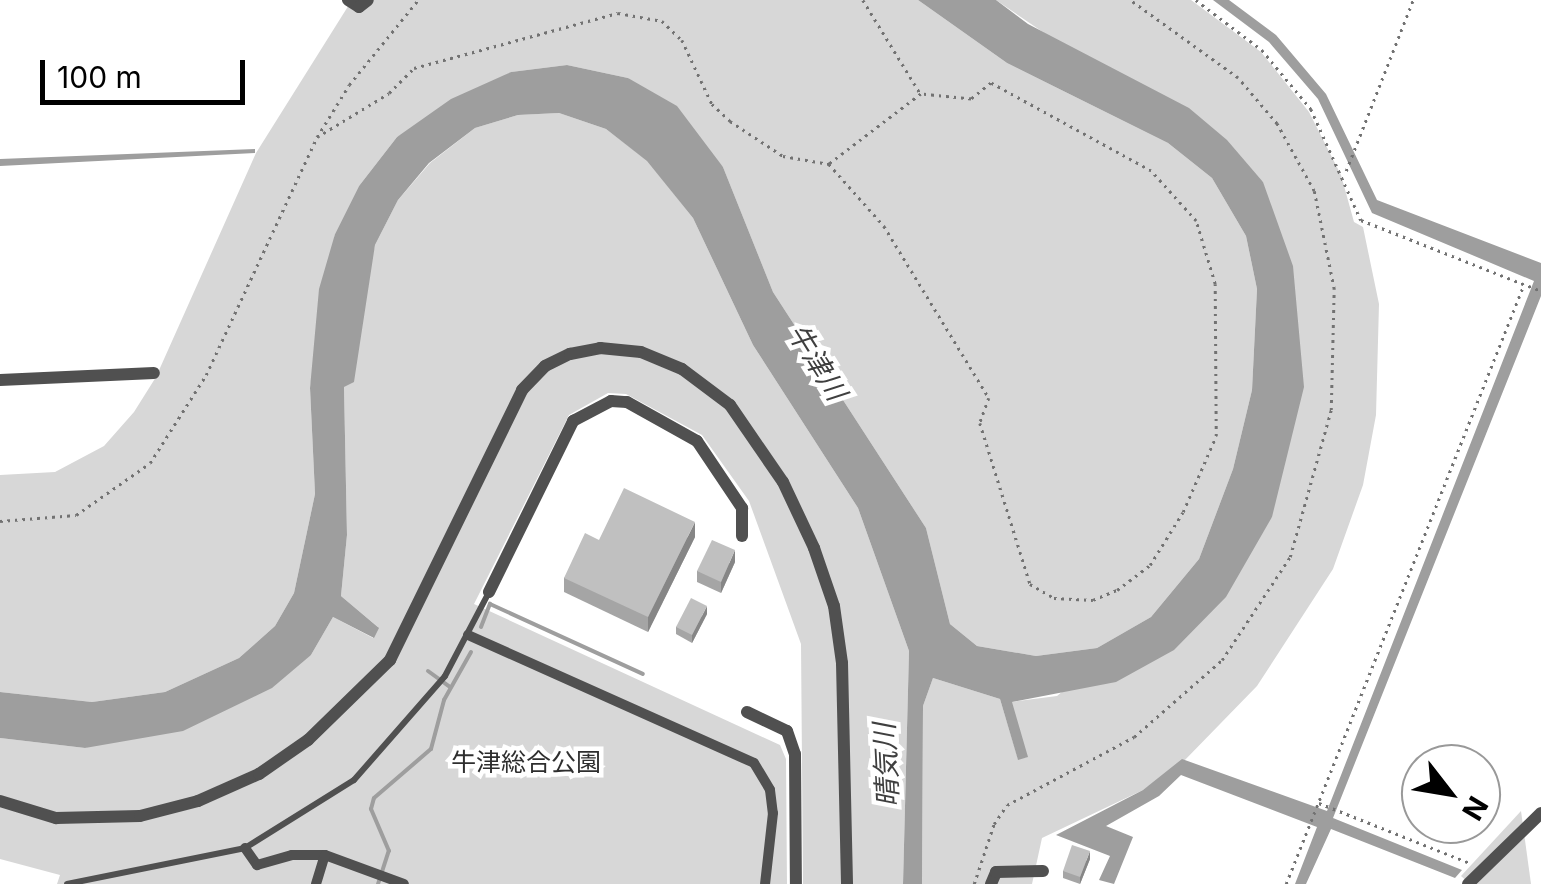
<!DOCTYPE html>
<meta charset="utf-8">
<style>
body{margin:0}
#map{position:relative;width:1541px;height:884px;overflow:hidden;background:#fff;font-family:Inter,"Noto Sans JP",sans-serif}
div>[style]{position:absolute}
.green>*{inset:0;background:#d7d7d7}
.water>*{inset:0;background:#9e9e9e}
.stream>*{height:4px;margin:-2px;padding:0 2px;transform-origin:2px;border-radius:2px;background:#9e9e9e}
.path>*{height:2.5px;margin-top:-1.25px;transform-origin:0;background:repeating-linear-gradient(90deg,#727272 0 2.5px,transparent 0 7.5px)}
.service>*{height:6px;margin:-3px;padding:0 3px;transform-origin:3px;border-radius:3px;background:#505050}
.pedestrian>*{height:10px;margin:-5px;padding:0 5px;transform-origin:5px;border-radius:5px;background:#505050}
.minor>*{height:12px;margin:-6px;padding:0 6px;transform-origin:6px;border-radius:6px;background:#505050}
.wall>*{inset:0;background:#a5a5a5}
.shaded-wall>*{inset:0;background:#868686}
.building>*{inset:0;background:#c0c0c0}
span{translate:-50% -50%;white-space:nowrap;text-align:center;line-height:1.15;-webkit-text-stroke:9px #fff;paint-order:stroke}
.park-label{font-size:25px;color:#2e2e2e}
.water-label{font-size:28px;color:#3f3f3f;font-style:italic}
.north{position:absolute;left:1401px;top:744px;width:100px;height:100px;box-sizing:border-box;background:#fff;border:2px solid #999;border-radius:50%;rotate:121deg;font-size:28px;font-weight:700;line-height:40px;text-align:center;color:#000}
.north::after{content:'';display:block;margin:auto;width:35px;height:45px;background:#000;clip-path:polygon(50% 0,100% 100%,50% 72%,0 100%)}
.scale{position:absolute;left:40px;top:60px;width:205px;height:45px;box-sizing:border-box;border:5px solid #000;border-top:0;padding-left:12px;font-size:30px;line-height:35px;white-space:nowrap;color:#000;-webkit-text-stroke:8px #fff;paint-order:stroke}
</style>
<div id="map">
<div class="green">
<i style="clip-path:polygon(352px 0,918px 0,1007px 63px,1168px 143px,1212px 178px,1246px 236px,1257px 289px,1252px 390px,1233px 469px,1199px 559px,1151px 617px,1097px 648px,1036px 656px,977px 646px,950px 624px,926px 528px,773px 292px,723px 167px,628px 78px,567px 65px,511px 72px,397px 137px,359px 186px,335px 234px,310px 388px,315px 494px,294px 593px,275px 626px,239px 658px,165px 692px,92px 702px,0 692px,0 475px,55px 472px,104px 446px,134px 412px,156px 377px,256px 153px)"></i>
<i style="clip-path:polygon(996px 0,1191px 0,1261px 52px,1309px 112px,1341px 175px,1354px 222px,1363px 227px,1379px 304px,1376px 415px,1363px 485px,1333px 569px,1257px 686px,1183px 762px,1143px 790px,1042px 838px,1032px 884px,922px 884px,923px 706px,933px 678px,1000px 699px,1018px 759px,1027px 757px,1011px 702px,1057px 696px,1272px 517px,1263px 182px)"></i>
<i style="clip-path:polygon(559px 113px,606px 129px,648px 161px,693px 218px,753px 345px,858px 508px,909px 651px,903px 884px,803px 884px,801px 644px,749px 501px,702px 435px,626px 394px,608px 393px,569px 415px,474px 604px,780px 745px,786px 759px,787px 884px,57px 884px,60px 875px,0 859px,0 738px,85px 748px,311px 655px,333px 617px,373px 638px,378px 627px,341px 596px,347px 535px,344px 387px,375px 245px,398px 200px,430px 163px,475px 128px,518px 115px)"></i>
<i style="clip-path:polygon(1521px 811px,1531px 884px,1470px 884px,1461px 876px)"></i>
</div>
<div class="water">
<i style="clip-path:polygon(918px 0,996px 0,1028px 24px,1189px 108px,1227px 140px,1263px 182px,1293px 266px,1304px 387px,1272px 517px,1226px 597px,1174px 650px,1116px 682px,1012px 702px,1028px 757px,1018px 760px,1000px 699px,933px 678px,923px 706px,922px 884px,903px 884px,909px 651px,858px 508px,753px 345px,693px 218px,647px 161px,606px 129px,559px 113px,518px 115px,475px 128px,429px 163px,398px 200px,375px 245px,354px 382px,344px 387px,347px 535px,341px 596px,379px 628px,374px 638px,333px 617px,311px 655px,272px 688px,183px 731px,85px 748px,0 738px,0 692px,92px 702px,165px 692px,239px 658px,275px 626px,294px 593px,315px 494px,310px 388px,319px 289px,335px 234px,359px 186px,397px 137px,451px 99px,511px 72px,567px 65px,628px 78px,677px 106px,723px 167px,773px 292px,926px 528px,950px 624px,977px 646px,1036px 656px,1097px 648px,1151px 617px,1199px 559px,1233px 469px,1252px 390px,1257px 289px,1246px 236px,1212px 178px,1168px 143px,1007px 63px)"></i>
<i style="clip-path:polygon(1213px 0,1229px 0,1276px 35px,1326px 94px,1377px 200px,1541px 263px,1541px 296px,1333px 818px,1462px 870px,1455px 878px,1331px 829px,1306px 884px,1295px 884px,1317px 827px,1181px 775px,1159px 796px,1106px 826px,1133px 837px,1114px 884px,1099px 880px,1110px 856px,1056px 835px,1143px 790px,1182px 759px,1327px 811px,1534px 281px,1372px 213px,1318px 99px,1269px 42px)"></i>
<i style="clip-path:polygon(255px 149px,255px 153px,0 166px,0 159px)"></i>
</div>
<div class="stream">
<i style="left:481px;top:627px;width:25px;rotate:-69deg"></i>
<i style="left:490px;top:604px;width:168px;rotate:24.6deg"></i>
<i style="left:428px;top:671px;width:27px;rotate:36deg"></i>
<i style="left:378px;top:884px;width:35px;rotate:-72deg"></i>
<i style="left:389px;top:851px;width:46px;rotate:-113.2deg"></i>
<i style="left:371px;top:809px;width:11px;rotate:-75deg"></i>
<i style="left:374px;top:798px;width:75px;rotate:-40.7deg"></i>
<i style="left:431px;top:749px;width:51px;rotate:-75.1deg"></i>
<i style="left:444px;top:700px;width:55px;rotate:-60.6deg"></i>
</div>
<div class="path">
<i style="left:863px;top:0;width:109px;rotate:58.5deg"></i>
<i style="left:1196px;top:0;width:83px;rotate:37.1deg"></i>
<i style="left:1262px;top:50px;width:77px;rotate:50.3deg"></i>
<i style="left:1311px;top:109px;width:122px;rotate:65.8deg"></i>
<i style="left:1361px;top:220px;width:193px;rotate:21.5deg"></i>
<i style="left:317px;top:137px;width:84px;rotate:-31.4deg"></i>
<i style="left:389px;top:93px;width:35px;rotate:-45deg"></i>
<i style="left:414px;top:68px;width:211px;rotate:-15.1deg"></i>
<i style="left:618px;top:13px;width:45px;rotate:10.3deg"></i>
<i style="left:662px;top:21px;width:28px;rotate:44deg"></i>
<i style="left:682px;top:40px;width:71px;rotate:64.9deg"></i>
<i style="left:712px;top:104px;width:25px;rotate:43deg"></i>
<i style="left:730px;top:121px;width:64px;rotate:33.4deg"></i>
<i style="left:783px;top:156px;width:47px;rotate:9.9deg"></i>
<i style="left:829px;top:164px;width:83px;rotate:48.4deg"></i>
<i style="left:884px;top:226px;width:202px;rotate:58.6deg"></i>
<i style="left:989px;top:398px;width:27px;rotate:110deg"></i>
<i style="left:980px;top:423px;width:169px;rotate:72.7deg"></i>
<i style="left:1030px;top:584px;width:28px;rotate:30deg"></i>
<i style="left:1054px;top:598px;width:39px;rotate:3deg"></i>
<i style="left:1093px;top:600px;width:26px;rotate:-23deg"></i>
<i style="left:1117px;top:590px;width:41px;rotate:-37.1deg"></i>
<i style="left:1150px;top:565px;width:62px;rotate:-58.1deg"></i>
<i style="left:1183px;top:512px;width:83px;rotate:-66.5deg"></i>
<i style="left:1216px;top:436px;width:152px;rotate:-90.4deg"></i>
<i style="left:1215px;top:284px;width:66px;rotate:-106.8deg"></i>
<i style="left:1196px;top:221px;width:67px;rotate:-132deg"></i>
<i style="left:1151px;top:171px;width:183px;rotate:-151.2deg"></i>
<i style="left:991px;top:83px;width:26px;rotate:141deg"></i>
<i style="left:971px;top:99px;width:50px;rotate:-174.3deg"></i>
<i style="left:921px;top:94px;width:116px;rotate:142.7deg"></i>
<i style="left:1346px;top:171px;width:184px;rotate:-68.6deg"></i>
<i style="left:0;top:521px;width:76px;rotate:-4.5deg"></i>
<i style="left:76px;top:515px;width:90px;rotate:-35.1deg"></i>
<i style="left:150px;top:463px;width:104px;rotate:-57.5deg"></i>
<i style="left:206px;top:375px;width:263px;rotate:-65deg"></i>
<i style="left:317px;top:137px;width:61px;rotate:-58.4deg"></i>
<i style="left:349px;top:85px;width:109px;rotate:-50.9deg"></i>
<i style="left:1319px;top:803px;width:162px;rotate:21.7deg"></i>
<i style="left:974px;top:884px;width:63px;rotate:-71.6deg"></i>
<i style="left:994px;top:824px;width:23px;rotate:-56deg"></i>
<i style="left:1007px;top:805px;width:144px;rotate:-28.2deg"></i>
<i style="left:1134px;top:737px;width:117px;rotate:-41.2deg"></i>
<i style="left:1222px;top:660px;width:123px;rotate:-56.6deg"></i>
<i style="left:1290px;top:557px;width:153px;rotate:-74.4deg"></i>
<i style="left:1331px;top:410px;width:121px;rotate:-88.6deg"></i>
<i style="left:1334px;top:289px;width:100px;rotate:-101.5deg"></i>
<i style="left:1314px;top:191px;width:77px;rotate:-118.9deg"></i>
<i style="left:1277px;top:124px;width:60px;rotate:-130.3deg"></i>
<i style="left:1238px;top:78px;width:133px;rotate:-144.2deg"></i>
<i style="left:1286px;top:884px;width:645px;rotate:-68.36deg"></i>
</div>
<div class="service">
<i style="left:67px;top:884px;width:182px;rotate:-11.4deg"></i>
<i style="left:245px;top:848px;width:128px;rotate:-32deg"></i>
<i style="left:354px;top:780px;width:138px;rotate:-48.8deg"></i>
<i style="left:445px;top:676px;width:93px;rotate:-62.3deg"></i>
</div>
<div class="pedestrian">
<i style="left:468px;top:635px;width:313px;rotate:24.1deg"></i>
<i style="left:754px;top:763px;width:31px;rotate:59deg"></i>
<i style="left:770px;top:790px;width:23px;rotate:83deg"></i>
<i style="left:773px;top:813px;width:71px;rotate:96.4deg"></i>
<i style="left:245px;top:848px;width:21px;rotate:55deg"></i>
<i style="left:257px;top:865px;width:36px;rotate:-16deg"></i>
<i style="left:292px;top:855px;width:33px"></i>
<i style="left:325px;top:855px;width:84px;rotate:20.2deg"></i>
<i style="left:316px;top:884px;width:30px;rotate:-73deg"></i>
</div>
<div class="minor">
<i style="left:348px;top:0;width:13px;rotate:32deg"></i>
<i style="left:359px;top:7px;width:11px;rotate:-38deg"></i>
<i style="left:0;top:380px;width:154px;rotate:-2.6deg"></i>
<i style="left:489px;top:592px;width:191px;rotate:-63.8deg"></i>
<i style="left:573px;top:421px;width:43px;rotate:-27.8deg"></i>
<i style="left:611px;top:401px;width:16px;rotate:4deg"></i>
<i style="left:627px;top:402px;width:80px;rotate:29.1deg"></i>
<i style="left:697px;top:441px;width:81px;rotate:56.1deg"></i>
<i style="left:742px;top:508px;width:28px;rotate:90deg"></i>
<i style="left:747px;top:712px;width:44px;rotate:25.4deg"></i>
<i style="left:787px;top:731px;width:24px;rotate:71deg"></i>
<i style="left:795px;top:754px;width:130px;rotate:89.6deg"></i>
<i style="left:0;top:801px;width:59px;rotate:16.9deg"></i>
<i style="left:56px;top:818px;width:84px;rotate:-1.4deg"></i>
<i style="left:140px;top:816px;width:60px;rotate:-14.5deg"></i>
<i style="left:198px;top:801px;width:67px;rotate:-23.9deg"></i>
<i style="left:259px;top:774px;width:60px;rotate:-34.8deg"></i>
<i style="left:308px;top:740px;width:115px;rotate:-44.3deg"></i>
<i style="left:390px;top:660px;width:301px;rotate:-63.9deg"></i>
<i style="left:522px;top:390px;width:33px;rotate:-46deg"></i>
<i style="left:545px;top:366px;width:28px;rotate:-26deg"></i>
<i style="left:570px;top:354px;width:31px;rotate:-11deg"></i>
<i style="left:600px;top:348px;width:41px;rotate:5.6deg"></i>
<i style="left:641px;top:352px;width:44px;rotate:22.5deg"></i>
<i style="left:682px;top:369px;width:60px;rotate:36.9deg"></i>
<i style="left:730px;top:405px;width:93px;rotate:55.5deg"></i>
<i style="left:783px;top:482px;width:73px;rotate:64.8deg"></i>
<i style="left:814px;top:548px;width:61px;rotate:71deg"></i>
<i style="left:834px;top:606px;width:58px;rotate:82deg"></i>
<i style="left:842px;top:663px;width:221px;rotate:88.7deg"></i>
<i style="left:991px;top:884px;width:13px;rotate:-67deg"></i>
<i style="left:996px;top:872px;width:47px;rotate:-1.2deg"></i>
<i style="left:1468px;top:884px;width:102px;rotate:-44.2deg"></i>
</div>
<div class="wall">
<i style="clip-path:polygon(695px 537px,648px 632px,564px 592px,564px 578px,599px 540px)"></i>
<i style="clip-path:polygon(735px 562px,721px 593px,697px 582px,697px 571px)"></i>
<i style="clip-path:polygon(707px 614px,692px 643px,676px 634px,676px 627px)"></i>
<i style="clip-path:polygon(1090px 859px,1080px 884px,1063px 878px,1063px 871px)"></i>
</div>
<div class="shaded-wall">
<i style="clip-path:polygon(695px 522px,695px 537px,648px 632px,648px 617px)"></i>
<i style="clip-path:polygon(735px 550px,735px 562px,721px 593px,721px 582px)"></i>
<i style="clip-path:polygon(707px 606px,707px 614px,692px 643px,692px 635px)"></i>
<i style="clip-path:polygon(1090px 851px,1090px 859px,1080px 884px,1080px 877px)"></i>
</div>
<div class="building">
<i style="clip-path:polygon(624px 488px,695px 522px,648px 617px,564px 578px,585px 533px,599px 540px)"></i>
<i style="clip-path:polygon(712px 540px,735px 550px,721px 582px,697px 571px)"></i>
<i style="clip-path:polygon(691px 598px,707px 606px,692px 635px,676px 627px)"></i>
<i style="clip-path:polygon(1072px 845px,1090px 851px,1080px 877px,1063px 871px)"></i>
</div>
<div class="park-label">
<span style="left:526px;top:762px">牛津総合公園</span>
</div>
<div class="water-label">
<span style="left:817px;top:362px;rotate:58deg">牛津川</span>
<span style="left:886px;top:765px;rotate:-93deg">晴気川</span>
</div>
<div class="north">N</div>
<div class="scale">100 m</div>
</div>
